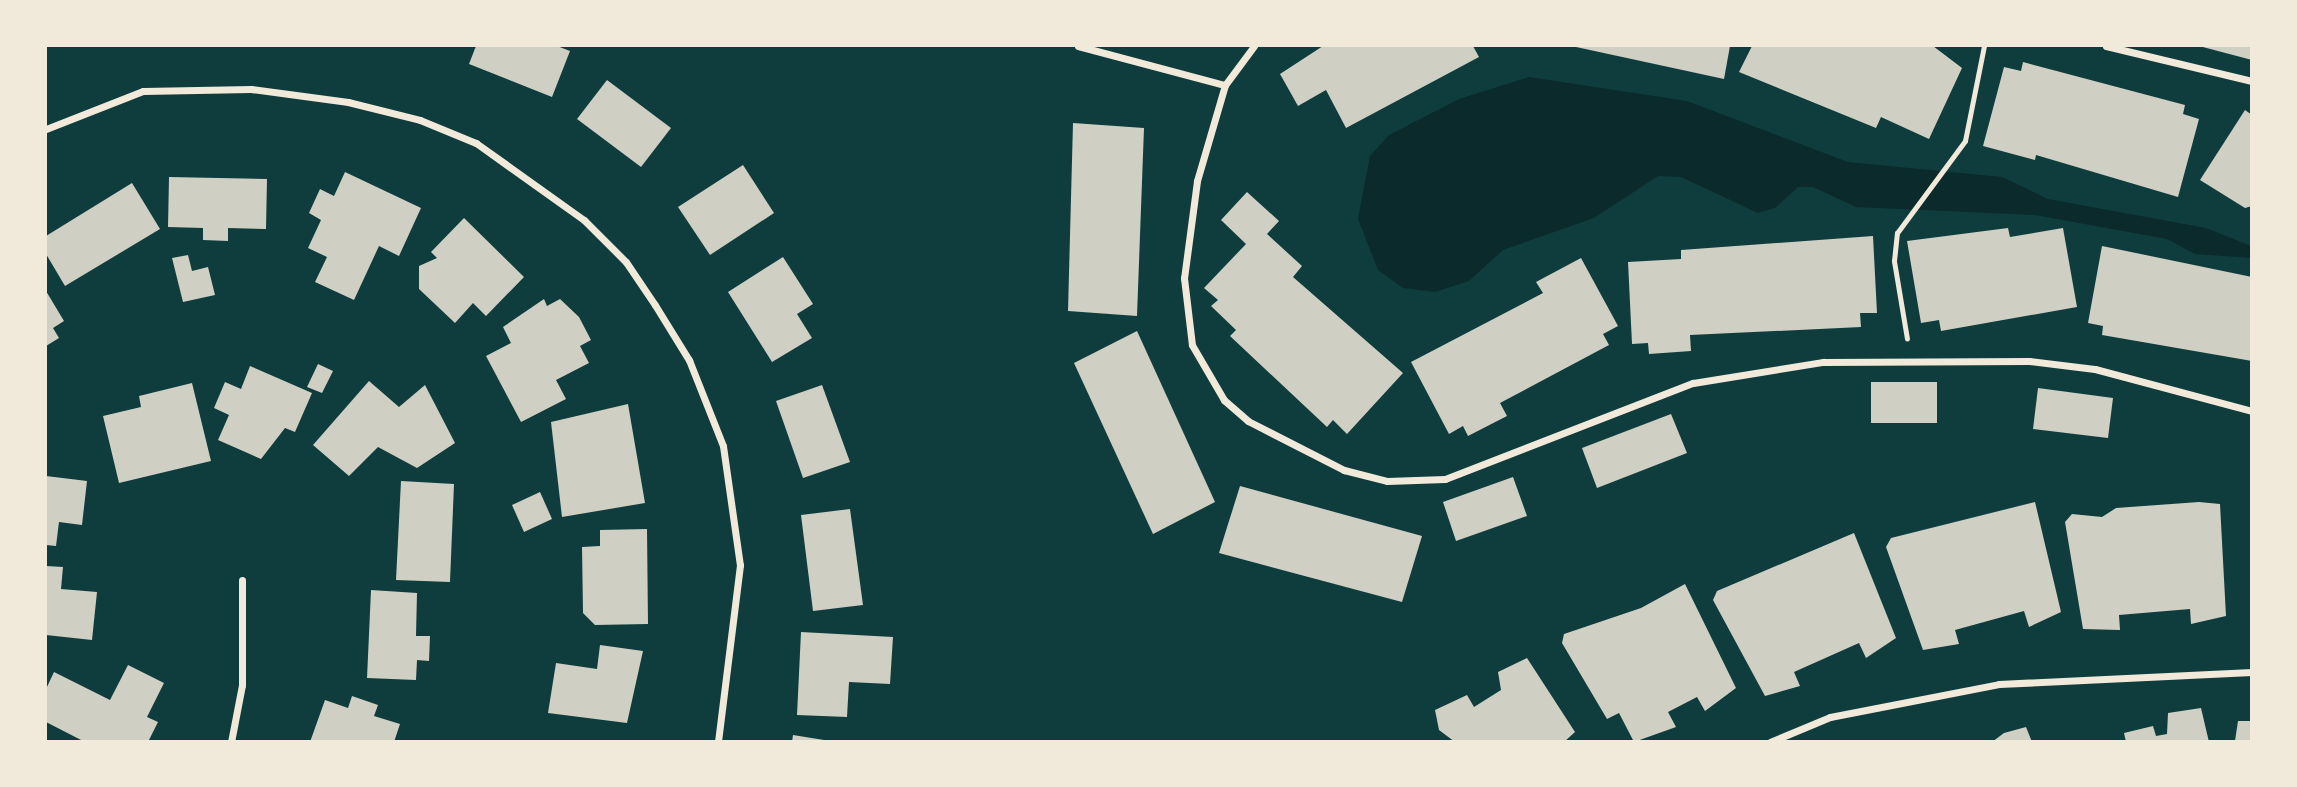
<!DOCTYPE html>
<style>
body{margin:0}
#map{position:relative;width:2297px;height:787px;overflow:hidden;background:#0f3d3e;font-family:"IBM Plex Serif",serif}
div>[style]{position:absolute}
.water>*{inset:0;background:#0a2a2b}
.building>*{inset:0;background:#cfcfc3}
.path>*{height:4.5px;margin:-2.25px;padding:0 2.25px;transform-origin:2.25px;border-radius:2.25px;background:#f1e9da}
.minor>*{height:7px;margin:-3.5px;padding:0 3.5px;transform-origin:3.5px;border-radius:3.5px;background:#f1e9da}
span{translate:-50% -50%;white-space:nowrap;text-align:center;line-height:1.15;-webkit-text-stroke:7px #f1e9da;paint-order:stroke}
.frame{position:absolute;inset:0;border:47px solid #f1e9da;pointer-events:none}
</style>
<div id="map">
<div class="water">
<i style="clip-path:polygon(1529px 77px,1687px 101px,1848px 162px,2002px 177px,2048px 199px,2206px 228px,2251px 246px,2252px 258px,2195px 254px,2167px 239px,2035px 215px,1856px 207px,1813px 187px,1798px 187px,1775px 208px,1758px 213px,1681px 177px,1658px 176px,1594px 218px,1503px 250px,1469px 281px,1435px 292px,1403px 288px,1378px 270px,1358px 219px,1370px 156px,1389px 135px,1459px 99px)"></i>
</div>
<div class="building">
<i style="clip-path:polygon(476px 46px,557px 46px,570px 51px,552px 97px,469px 64px)"></i>
<i style="clip-path:polygon(1323px 46px,1473px 46px,1479px 57px,1346px 128px,1326px 90px,1298px 106px,1280px 74px)"></i>
<i style="clip-path:polygon(1730px 46px,1724px 79px,1576px 47px,1577px 46px)"></i>
<i style="clip-path:polygon(1752px 46px,1933px 46px,1962px 68px,1929px 139px,1881px 117px,1876px 128px,1739px 72px)"></i>
<i style="clip-path:polygon(2199px 46px,2252px 46px,2252px 60px)"></i>
<i style="clip-path:polygon(2023px 62px,2185px 105px,2183px 114px,2199px 119px,2178px 197px,2036px 155px,2035px 160px,1983px 146px,2004px 67px,2021px 71px)"></i>
<i style="clip-path:polygon(607px 80px,671px 128px,641px 167px,577px 119px)"></i>
<i style="clip-path:polygon(2245px 110px,2252px 115px,2252px 206px,2245px 208px,2200px 180px)"></i>
<i style="clip-path:polygon(1073px 123px,1144px 128px,1137px 316px,1068px 311px)"></i>
<i style="clip-path:polygon(743px 165px,774px 213px,710px 255px,678px 207px)"></i>
<i style="clip-path:polygon(345px 172px,421px 208px,399px 256px,379px 246px,354px 300px,315px 282px,327px 257px,308px 248px,321px 220px,309px 213px,320px 189px,334px 196px)"></i>
<i style="clip-path:polygon(169px 177px,267px 179px,266px 229px,228px 228px,228px 241px,203px 240px,203px 228px,168px 227px)"></i>
<i style="clip-path:polygon(132px 183px,160px 229px,65px 286px,46px 254px,46px 236px)"></i>
<i style="clip-path:polygon(1247px 192px,1279px 221px,1267px 234px,1302px 266px,1293px 277px,1403px 373px,1347px 434px,1333px 420px,1327px 427px,1230px 336px,1236px 330px,1211px 306px,1218px 300px,1204px 288px,1246px 244px,1221px 220px)"></i>
<i style="clip-path:polygon(464px 218px,524px 277px,486px 316px,473px 303px,455px 323px,419px 289px,419px 266px,437px 258px,431px 252px)"></i>
<i style="clip-path:polygon(2008px 228px,2010px 237px,2063px 228px,2077px 307px,1941px 331px,1939px 320px,1921px 323px,1907px 241px)"></i>
<i style="clip-path:polygon(1873px 236px,1877px 313px,1860px 313px,1861px 327px,1690px 335px,1691px 351px,1649px 354px,1648px 343px,1632px 344px,1628px 262px,1681px 259px,1681px 250px)"></i>
<i style="clip-path:polygon(2102px 246px,2252px 277px,2252px 361px,2102px 335px,2103px 326px,2088px 323px)"></i>
<i style="clip-path:polygon(188px 255px,192px 271px,208px 267px,215px 295px,183px 302px,172px 258px)"></i>
<i style="clip-path:polygon(783px 257px,813px 304px,797px 314px,812px 338px,772px 362px,728px 292px)"></i>
<i style="clip-path:polygon(1581px 258px,1618px 326px,1603px 334px,1609px 345px,1500px 403px,1507px 416px,1468px 436px,1463px 426px,1449px 434px,1411px 362px,1543px 293px,1536px 282px)"></i>
<i style="clip-path:polygon(46px 291px,64px 321px,53px 328px,59px 338px,46px 346px)"></i>
<i style="clip-path:polygon(544px 299px,547px 306px,560px 299px,579px 317px,591px 340px,580px 346px,589px 363px,556px 380px,566px 399px,521px 422px,486px 356px,511px 343px,503px 327px)"></i>
<i style="clip-path:polygon(1137px 331px,1215px 502px,1153px 534px,1074px 363px)"></i>
<i style="clip-path:polygon(318px 364px,333px 371px,322px 393px,307px 387px)"></i>
<i style="clip-path:polygon(250px 366px,312px 393px,295px 432px,285px 428px,261px 459px,218px 440px,229px 415px,214px 408px,225px 382px,241px 389px)"></i>
<i style="clip-path:polygon(369px 381px,399px 407px,425px 385px,455px 443px,417px 468px,378px 447px,349px 476px,313px 445px)"></i>
<i style="clip-path:polygon(1871px 382px,1937px 382px,1937px 423px,1871px 423px)"></i>
<i style="clip-path:polygon(192px 383px,211px 461px,119px 483px,103px 416px,141px 407px,139px 396px)"></i>
<i style="clip-path:polygon(822px 385px,850px 462px,803px 478px,776px 401px)"></i>
<i style="clip-path:polygon(2038px 388px,2113px 398px,2108px 438px,2033px 429px)"></i>
<i style="clip-path:polygon(628px 404px,645px 503px,562px 517px,551px 422px)"></i>
<i style="clip-path:polygon(1671px 414px,1687px 453px,1597px 488px,1582px 448px)"></i>
<i style="clip-path:polygon(46px 476px,87px 481px,82px 525px,59px 522px,56px 546px,46px 545px)"></i>
<i style="clip-path:polygon(1513px 477px,1527px 516px,1456px 541px,1443px 502px)"></i>
<i style="clip-path:polygon(401px 481px,454px 484px,450px 582px,396px 580px)"></i>
<i style="clip-path:polygon(1240px 486px,1422px 536px,1402px 602px,1219px 553px)"></i>
<i style="clip-path:polygon(540px 492px,552px 519px,524px 532px,512px 505px)"></i>
<i style="clip-path:polygon(2035px 502px,2061px 612px,2029px 627px,2024px 611px,1955px 630px,1959px 644px,1923px 650px,1886px 547px,1891px 538px)"></i>
<i style="clip-path:polygon(2199px 502px,2220px 504px,2226px 616px,2191px 624px,2190px 609px,2119px 615px,2120px 630px,2083px 629px,2065px 522px,2072px 514px,2102px 517px,2116px 508px)"></i>
<i style="clip-path:polygon(850px 509px,863px 605px,813px 611px,801px 515px)"></i>
<i style="clip-path:polygon(647px 529px,648px 624px,595px 625px,583px 613px,582px 547px,600px 546px,600px 530px)"></i>
<i style="clip-path:polygon(1854px 533px,1896px 638px,1866px 658px,1859px 643px,1794px 672px,1800px 686px,1765px 696px,1713px 600px,1717px 591px)"></i>
<i style="clip-path:polygon(46px 566px,63px 567px,61px 589px,97px 592px,92px 640px,46px 635px)"></i>
<i style="clip-path:polygon(1685px 584px,1736px 688px,1705px 711px,1697px 697px,1668px 712px,1676px 727px,1634px 742px,1619px 713px,1607px 719px,1562px 643px,1564px 634px,1641px 608px)"></i>
<i style="clip-path:polygon(371px 590px,417px 593px,416px 636px,430px 636px,429px 661px,417px 660px,416px 680px,367px 678px)"></i>
<i style="clip-path:polygon(801px 632px,893px 637px,890px 684px,849px 682px,847px 717px,797px 715px)"></i>
<i style="clip-path:polygon(600px 645px,643px 651px,627px 723px,548px 713px,556px 663px,597px 669px)"></i>
<i style="clip-path:polygon(1527px 658px,1575px 732px,1564px 742px,1455px 742px,1439px 730px,1435px 710px,1467px 695px,1474px 707px,1501px 690px,1498px 672px)"></i>
<i style="clip-path:polygon(128px 665px,164px 683px,147px 717px,158px 722px,148px 742px,85px 742px,46px 722px,46px 689px,54px 672px,110px 700px)"></i>
<i style="clip-path:polygon(352px 696px,378px 705px,374px 716px,400px 724px,394px 742px,310px 742px,325px 700px,348px 708px)"></i>
<i style="clip-path:polygon(2201px 708px,2209px 742px,2126px 742px,2124px 733px,2153px 726px,2156px 736px,2167px 734px,2168px 713px)"></i>
<i style="clip-path:polygon(2238px 721px,2252px 721px,2252px 742px,2235px 741px)"></i>
<i style="clip-path:polygon(2026px 727px,2032px 742px,1992px 742px,2004px 733px)"></i>
<i style="clip-path:polygon(793px 735px,824px 740px,824px 742px,792px 742px)"></i>
</div>
<div class="path">
<i style="left:1907px;top:339px;width:79px;rotate:-99.5deg"></i>
<i style="left:1894px;top:261px;width:28px;rotate:-84deg"></i>
<i style="left:1897px;top:233px;width:114px;rotate:-53.5deg"></i>
<i style="left:1965px;top:141px;width:97px;rotate:-78.7deg"></i>
</div>
<div class="minor">
<i style="left:1078px;top:46px;width:152px;rotate:14.9deg"></i>
<i style="left:1254px;top:46px;width:49px;rotate:126.6deg"></i>
<i style="left:1225px;top:85px;width:100px;rotate:106.3deg"></i>
<i style="left:1197px;top:181px;width:98px;rotate:97.6deg"></i>
<i style="left:1184px;top:278px;width:67px;rotate:83.2deg"></i>
<i style="left:1192px;top:345px;width:64px;rotate:59.8deg"></i>
<i style="left:1224px;top:400px;width:32px;rotate:41deg"></i>
<i style="left:1248px;top:421px;width:108px;rotate:27deg"></i>
<i style="left:1344px;top:470px;width:44px;rotate:14.3deg"></i>
<i style="left:1387px;top:481px;width:58px;rotate:-2deg"></i>
<i style="left:1445px;top:479px;width:266px;rotate:-21.2deg"></i>
<i style="left:1693px;top:383px;width:132px;rotate:-9.2deg"></i>
<i style="left:1823px;top:362px;width:206px;rotate:-0.3deg"></i>
<i style="left:2029px;top:361px;width:66px;rotate:6.9deg"></i>
<i style="left:2095px;top:369px;width:163px;rotate:15deg"></i>
<i style="left:2106px;top:46px;width:150px;rotate:13.5deg"></i>
<i style="left:46px;top:129px;width:104px;rotate:-21.4deg"></i>
<i style="left:143px;top:91px;width:108px;rotate:-1.1deg"></i>
<i style="left:251px;top:89px;width:98px;rotate:7.6deg"></i>
<i style="left:348px;top:102px;width:74px;rotate:14deg"></i>
<i style="left:420px;top:120px;width:61px;rotate:22.3deg"></i>
<i style="left:476px;top:143px;width:133px;rotate:35.5deg"></i>
<i style="left:584px;top:220px;width:59px;rotate:45deg"></i>
<i style="left:626px;top:262px;width:52px;rotate:56deg"></i>
<i style="left:655px;top:305px;width:65px;rotate:58.3deg"></i>
<i style="left:689px;top:360px;width:92px;rotate:68.4deg"></i>
<i style="left:723px;top:446px;width:120px;rotate:81.9deg"></i>
<i style="left:740px;top:565px;width:178px;rotate:97.1deg"></i>
<i style="left:231px;top:742px;width:58px;rotate:-79.1deg"></i>
<i style="left:242px;top:685px;width:105px;rotate:-90deg"></i>
<i style="left:1770px;top:742px;width:65px;rotate:-22.6deg"></i>
<i style="left:1830px;top:717px;width:172px;rotate:-11deg"></i>
<i style="left:1999px;top:684px;width:253px;rotate:-2.7deg"></i>
</div>
<div class="frame"></div>
</div>
